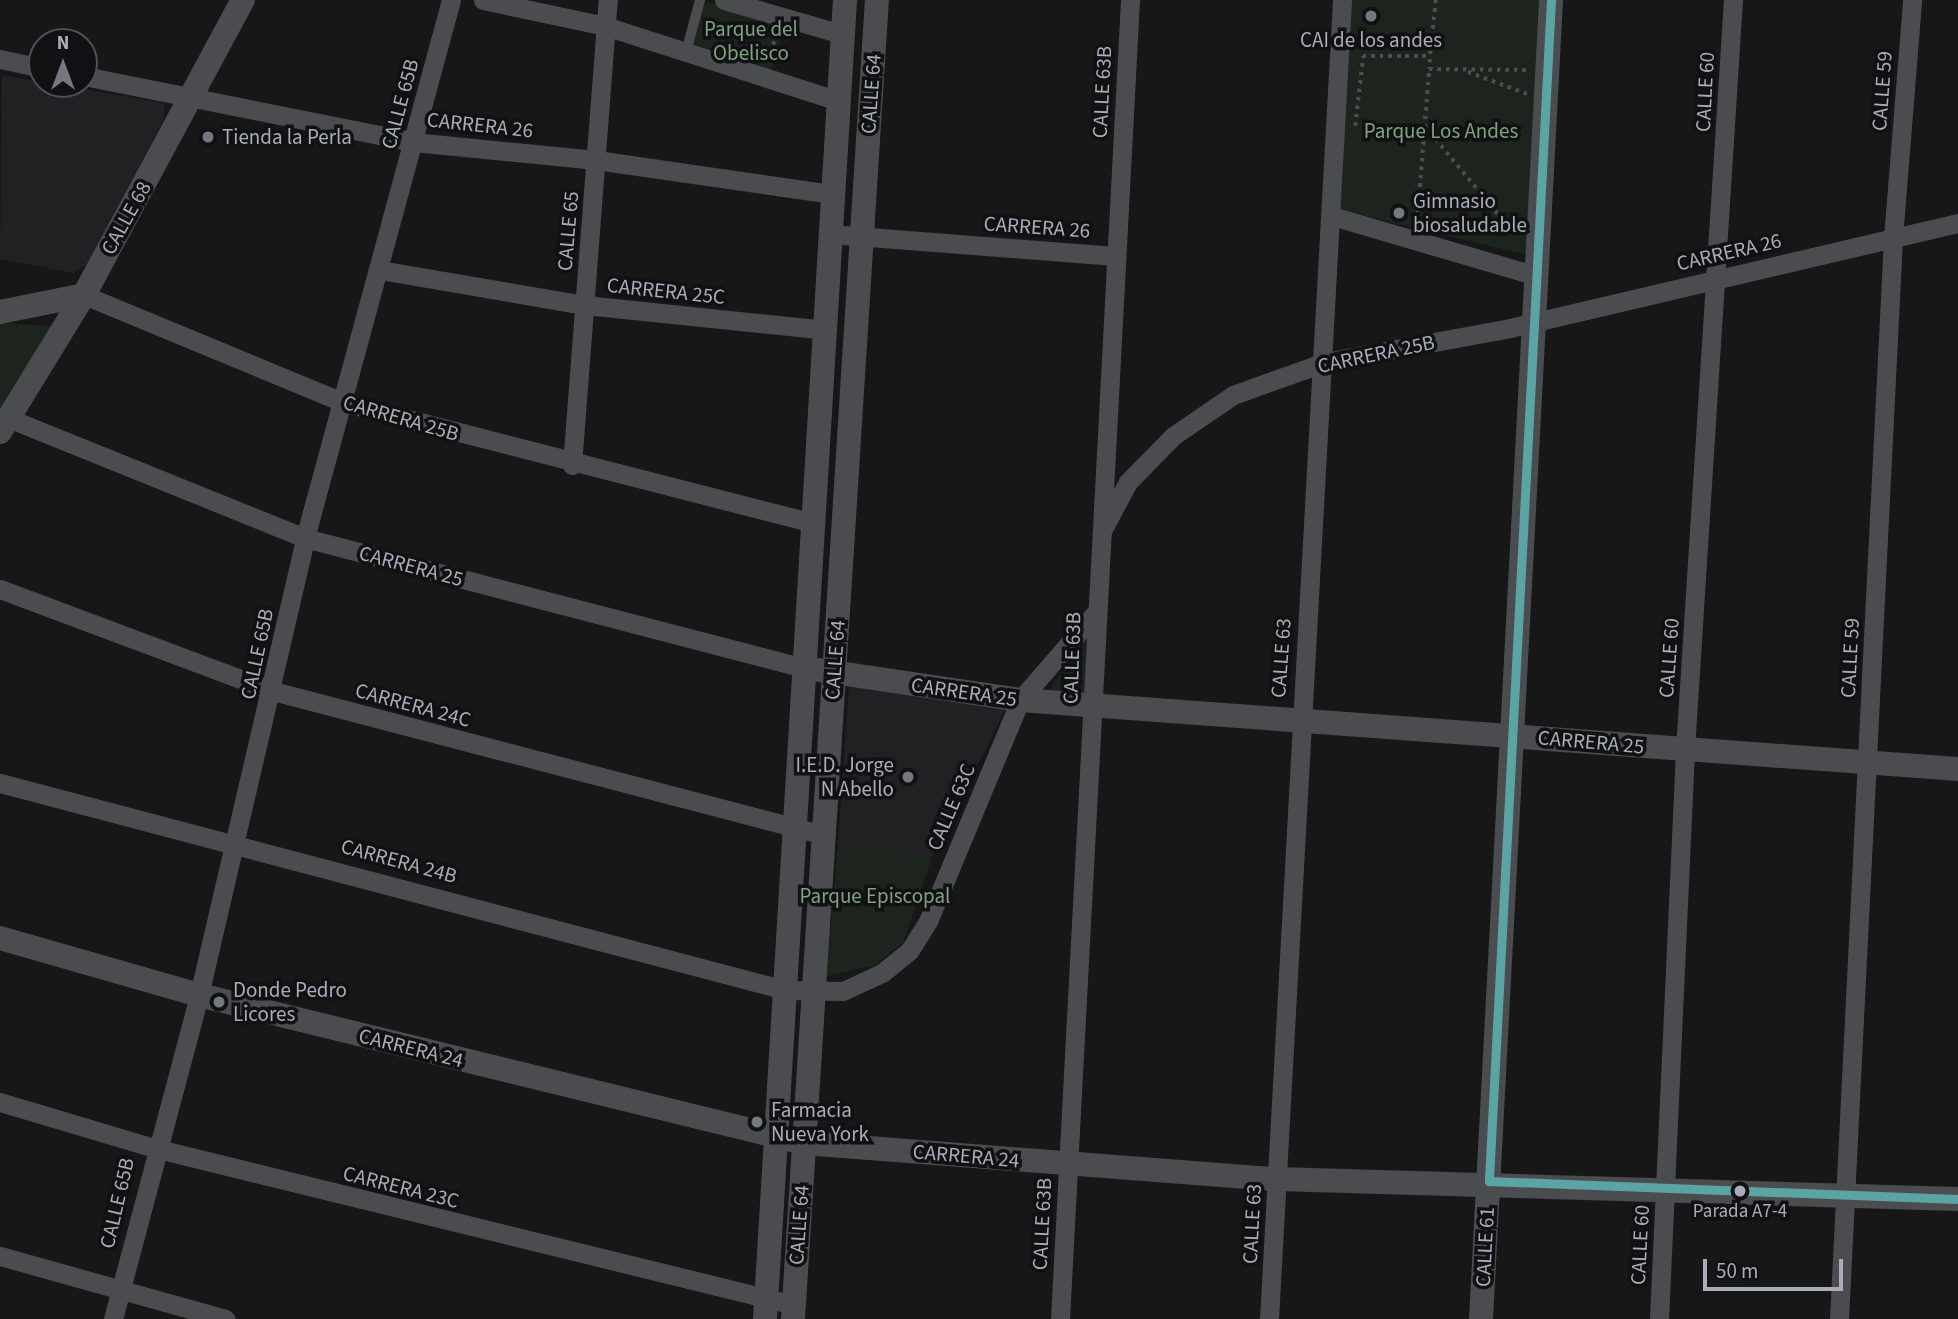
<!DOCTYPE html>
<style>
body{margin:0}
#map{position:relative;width:1958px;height:1319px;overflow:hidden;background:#171717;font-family:"Source Sans 3",sans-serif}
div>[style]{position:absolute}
.built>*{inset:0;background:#212123}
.green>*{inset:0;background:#1d241e}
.path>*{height:3.5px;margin-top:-1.75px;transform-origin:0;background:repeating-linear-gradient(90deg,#4d4e52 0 3.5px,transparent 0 8.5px)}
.service>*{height:10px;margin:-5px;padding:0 5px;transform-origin:5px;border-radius:5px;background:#4b4c50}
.minor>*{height:19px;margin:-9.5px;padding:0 9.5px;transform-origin:9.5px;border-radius:9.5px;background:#4b4c50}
.tertiary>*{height:24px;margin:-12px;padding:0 12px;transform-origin:12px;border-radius:12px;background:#4b4c50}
.bus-1>*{height:9px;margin:-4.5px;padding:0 4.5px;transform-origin:4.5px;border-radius:4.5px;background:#5ba4a3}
.dots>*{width:19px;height:19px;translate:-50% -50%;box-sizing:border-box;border:4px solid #111113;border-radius:50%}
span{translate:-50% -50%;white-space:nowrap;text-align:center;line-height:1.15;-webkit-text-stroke:7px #111113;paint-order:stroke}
.bus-label{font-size:19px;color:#a8adb8}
.park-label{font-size:21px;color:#7fa381}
.poi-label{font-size:21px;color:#a8adb8}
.left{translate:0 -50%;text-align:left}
.right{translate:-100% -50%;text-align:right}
.street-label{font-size:21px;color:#a8adb8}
.north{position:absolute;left:28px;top:28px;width:70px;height:70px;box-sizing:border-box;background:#111113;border:2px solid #4d4f55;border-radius:50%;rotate:0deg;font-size:19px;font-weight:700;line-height:28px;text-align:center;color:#a8adb8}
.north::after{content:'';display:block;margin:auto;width:24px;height:32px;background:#757880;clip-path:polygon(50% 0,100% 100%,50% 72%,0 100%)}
.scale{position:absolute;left:1703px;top:1259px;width:140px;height:32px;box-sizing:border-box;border:4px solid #a8adb8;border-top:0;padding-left:9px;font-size:21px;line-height:24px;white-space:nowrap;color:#a8adb8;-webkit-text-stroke:5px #111113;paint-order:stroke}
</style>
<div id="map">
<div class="built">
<i style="clip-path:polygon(2px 75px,164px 103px,164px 118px,89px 263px,74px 273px,0 259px)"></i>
<i style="clip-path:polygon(849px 686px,1005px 710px,932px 857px,838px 843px)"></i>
</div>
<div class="green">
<i style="clip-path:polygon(1350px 0,1544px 0,1532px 256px,1339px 210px)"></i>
<i style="clip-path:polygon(705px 1px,785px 25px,770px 74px,691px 49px)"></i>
<i style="clip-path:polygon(0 323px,54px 326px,0 418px)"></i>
<i style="clip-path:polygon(1087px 634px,1087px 700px,1047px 694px)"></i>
<i style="clip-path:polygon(838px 843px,932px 857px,903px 943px,875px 965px,827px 976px)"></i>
</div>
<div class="path">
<i style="left:1436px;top:0;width:69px;rotate:95.8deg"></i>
<i style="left:1429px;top:69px;width:98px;rotate:0.6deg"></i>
<i style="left:768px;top:61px;width:27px;rotate:-73deg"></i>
<i style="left:1468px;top:72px;width:63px;rotate:20.4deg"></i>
<i style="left:1355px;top:126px;width:70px;rotate:-83.5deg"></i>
<i style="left:1363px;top:56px;width:68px"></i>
<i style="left:1425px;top:126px;width:143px;rotate:50.4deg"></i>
<i style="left:1417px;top:221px;width:152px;rotate:-85.5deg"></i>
</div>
<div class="service">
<i style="left:686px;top:52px;width:54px;rotate:-74.9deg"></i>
</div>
<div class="minor">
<i style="left:483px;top:0;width:125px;rotate:12deg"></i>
<i style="left:605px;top:26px;width:245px;rotate:17.8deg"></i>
<i style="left:724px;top:0;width:123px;rotate:16.1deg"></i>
<i style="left:0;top:59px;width:43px;rotate:12.1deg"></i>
<i style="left:84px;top:76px;width:336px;rotate:11.3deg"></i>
<i style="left:413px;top:142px;width:184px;rotate:5.6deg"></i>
<i style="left:596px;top:160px;width:239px;rotate:8.2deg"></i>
<i style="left:1332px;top:216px;width:214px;rotate:16.3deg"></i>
<i style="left:830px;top:234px;width:286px;rotate:4.4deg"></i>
<i style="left:380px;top:270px;width:208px;rotate:9.7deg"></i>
<i style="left:585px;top:305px;width:241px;rotate:5.9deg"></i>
<i style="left:84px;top:295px;width:279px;rotate:22.5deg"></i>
<i style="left:342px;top:402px;width:486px;rotate:14.4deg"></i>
<i style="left:8px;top:418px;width:320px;rotate:22deg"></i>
<i style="left:305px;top:538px;width:516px;rotate:14.6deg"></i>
<i style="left:572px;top:465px;width:466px;rotate:-85.6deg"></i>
<i style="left:1103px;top:529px;width:53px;rotate:-62deg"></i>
<i style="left:1128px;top:482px;width:64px;rotate:-45.6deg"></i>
<i style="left:1173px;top:436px;width:73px;rotate:-34.3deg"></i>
<i style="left:1233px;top:395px;width:98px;rotate:-19.7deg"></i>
<i style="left:1325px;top:362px;width:188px;rotate:-10.4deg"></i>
<i style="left:1510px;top:328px;width:460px;rotate:-13.2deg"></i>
<i style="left:0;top:589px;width:291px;rotate:20.5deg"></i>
<i style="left:273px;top:691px;width:570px;rotate:14.65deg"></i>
<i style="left:0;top:783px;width:812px;rotate:14.77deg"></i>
<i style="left:785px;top:990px;width:58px;rotate:1deg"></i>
<i style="left:843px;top:991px;width:43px;rotate:-24.8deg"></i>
<i style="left:882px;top:973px;width:36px;rotate:-39deg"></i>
<i style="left:910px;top:950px;width:36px;rotate:-58deg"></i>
<i style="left:929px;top:919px;width:237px;rotate:-67.4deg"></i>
<i style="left:1020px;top:700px;width:118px;rotate:-49.1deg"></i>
<i style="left:0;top:1102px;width:161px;rotate:16.6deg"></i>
<i style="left:154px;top:1148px;width:659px;rotate:13.78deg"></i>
<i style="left:0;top:1256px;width:234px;rotate:15.6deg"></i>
<i style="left:113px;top:1319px;width:335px;rotate:-75.1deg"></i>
<i style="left:199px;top:995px;width:469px;rotate:-76.9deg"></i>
<i style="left:305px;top:538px;width:557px;rotate:-74.82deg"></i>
<i style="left:1060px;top:1319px;width:1321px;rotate:-86.96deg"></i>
<i style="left:1269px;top:1319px;width:1321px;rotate:-86.83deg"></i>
<i style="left:1659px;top:1319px;width:570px;rotate:-87.38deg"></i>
<i style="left:1685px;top:750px;width:752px;rotate:-86.34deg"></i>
<i style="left:1839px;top:1319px;width:1082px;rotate:-87.14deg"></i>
<i style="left:1893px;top:238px;width:239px;rotate:-85.4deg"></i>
</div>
<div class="tertiary">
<i style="left:0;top:312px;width:86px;rotate:-11.4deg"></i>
<i style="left:0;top:432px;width:161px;rotate:-58.5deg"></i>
<i style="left:84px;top:295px;width:335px;rotate:-61.7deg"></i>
<i style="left:819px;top:670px;width:203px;rotate:8.5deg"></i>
<i style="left:1020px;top:700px;width:941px;rotate:4.21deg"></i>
<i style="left:0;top:938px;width:207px;rotate:16deg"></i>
<i style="left:199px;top:995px;width:623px;rotate:13.75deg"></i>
<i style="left:804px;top:1143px;width:474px;rotate:4.4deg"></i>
<i style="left:1277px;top:1179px;width:681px;rotate:1.68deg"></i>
<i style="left:765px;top:1319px;width:1321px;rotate:-86.53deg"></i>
<i style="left:793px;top:1319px;width:1322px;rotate:-86.36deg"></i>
<i style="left:1481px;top:1319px;width:1321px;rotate:-86.96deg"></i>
</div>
<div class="bus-1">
<i style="left:1551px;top:0;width:1183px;rotate:93.01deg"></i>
<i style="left:1489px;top:1181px;width:469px;rotate:2.2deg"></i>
</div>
<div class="dots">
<i style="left:1371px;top:16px;background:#757880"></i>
<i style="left:208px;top:137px;background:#757880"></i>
<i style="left:1399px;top:213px;background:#757880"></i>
<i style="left:908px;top:777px;background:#757880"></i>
<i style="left:219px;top:1002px;background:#757880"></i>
<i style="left:757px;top:1122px;background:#757880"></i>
<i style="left:1740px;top:1191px;background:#a8adb8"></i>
</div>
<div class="bus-label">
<span style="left:1740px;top:1212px">Parada A7-4</span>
</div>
<div class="park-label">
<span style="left:751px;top:41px">Parque del<br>Obelisco</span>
<span style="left:1441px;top:131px">Parque Los Andes</span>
<span style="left:875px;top:896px">Parque Episcopal</span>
</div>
<div class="poi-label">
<span style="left:1371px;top:40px">CAI de los andes</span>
<span class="left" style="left:222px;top:137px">Tienda la Perla</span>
<span class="left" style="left:1413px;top:213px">Gimnasio<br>biosaludable</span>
<span class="right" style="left:894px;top:777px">I.E.D. Jorge<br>N Abello</span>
<span class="left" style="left:233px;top:1002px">Donde Pedro<br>Licores</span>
<span class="left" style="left:771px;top:1122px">Farmacia<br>Nueva York</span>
</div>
<div class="street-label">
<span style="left:1882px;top:91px;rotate:-86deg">CALLE 59</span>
<span style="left:1102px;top:92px;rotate:-87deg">CALLE 63B</span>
<span style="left:1705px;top:92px;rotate:-87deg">CALLE 60</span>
<span style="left:871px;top:94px;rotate:-86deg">CALLE 64</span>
<span style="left:400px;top:104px;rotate:-75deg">CALLE 65B</span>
<span style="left:480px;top:125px;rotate:6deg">CARRERA 26</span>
<span style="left:126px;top:218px;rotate:-61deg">CALLE 68</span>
<span style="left:1037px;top:227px;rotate:4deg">CARRERA 26</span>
<span style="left:568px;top:231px;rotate:-85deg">CALLE 65</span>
<span style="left:1729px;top:252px;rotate:-13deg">CARRERA 26</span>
<span style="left:666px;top:291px;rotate:6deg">CARRERA 25C</span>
<span style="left:1376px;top:354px;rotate:-12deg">CARRERA 25B</span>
<span style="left:401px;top:418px;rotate:16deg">CARRERA 25B</span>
<span style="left:411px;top:566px;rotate:15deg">CARRERA 25</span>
<span style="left:257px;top:654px;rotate:-78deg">CALLE 65B</span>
<span style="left:1072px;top:658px;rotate:-88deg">CALLE 63B</span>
<span style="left:1281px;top:658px;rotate:-86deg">CALLE 63</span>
<span style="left:1669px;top:658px;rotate:-86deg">CALLE 60</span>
<span style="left:1850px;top:658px;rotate:-87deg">CALLE 59</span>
<span style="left:835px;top:660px;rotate:-86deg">CALLE 64</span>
<span style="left:964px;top:692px;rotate:8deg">CARRERA 25</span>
<span style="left:413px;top:705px;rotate:15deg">CARRERA 24C</span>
<span style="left:1591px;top:742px;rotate:5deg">CARRERA 25</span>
<span style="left:951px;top:807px;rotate:-67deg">CALLE 63C</span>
<span style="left:399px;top:861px;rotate:15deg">CARRERA 24B</span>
<span style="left:411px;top:1048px;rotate:14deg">CARRERA 24</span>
<span style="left:966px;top:1156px;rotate:5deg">CARRERA 24</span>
<span style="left:401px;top:1187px;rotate:14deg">CARRERA 23C</span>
<span style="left:117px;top:1203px;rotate:-77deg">CALLE 65B</span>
<span style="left:1042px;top:1224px;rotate:-87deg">CALLE 63B</span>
<span style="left:1252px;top:1224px;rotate:-87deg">CALLE 63</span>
<span style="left:799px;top:1225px;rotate:-86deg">CALLE 64</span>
<span style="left:1640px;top:1245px;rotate:-87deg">CALLE 60</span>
<span style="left:1485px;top:1247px;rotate:-87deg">CALLE 61</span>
</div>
<div class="north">N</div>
<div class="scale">50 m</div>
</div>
